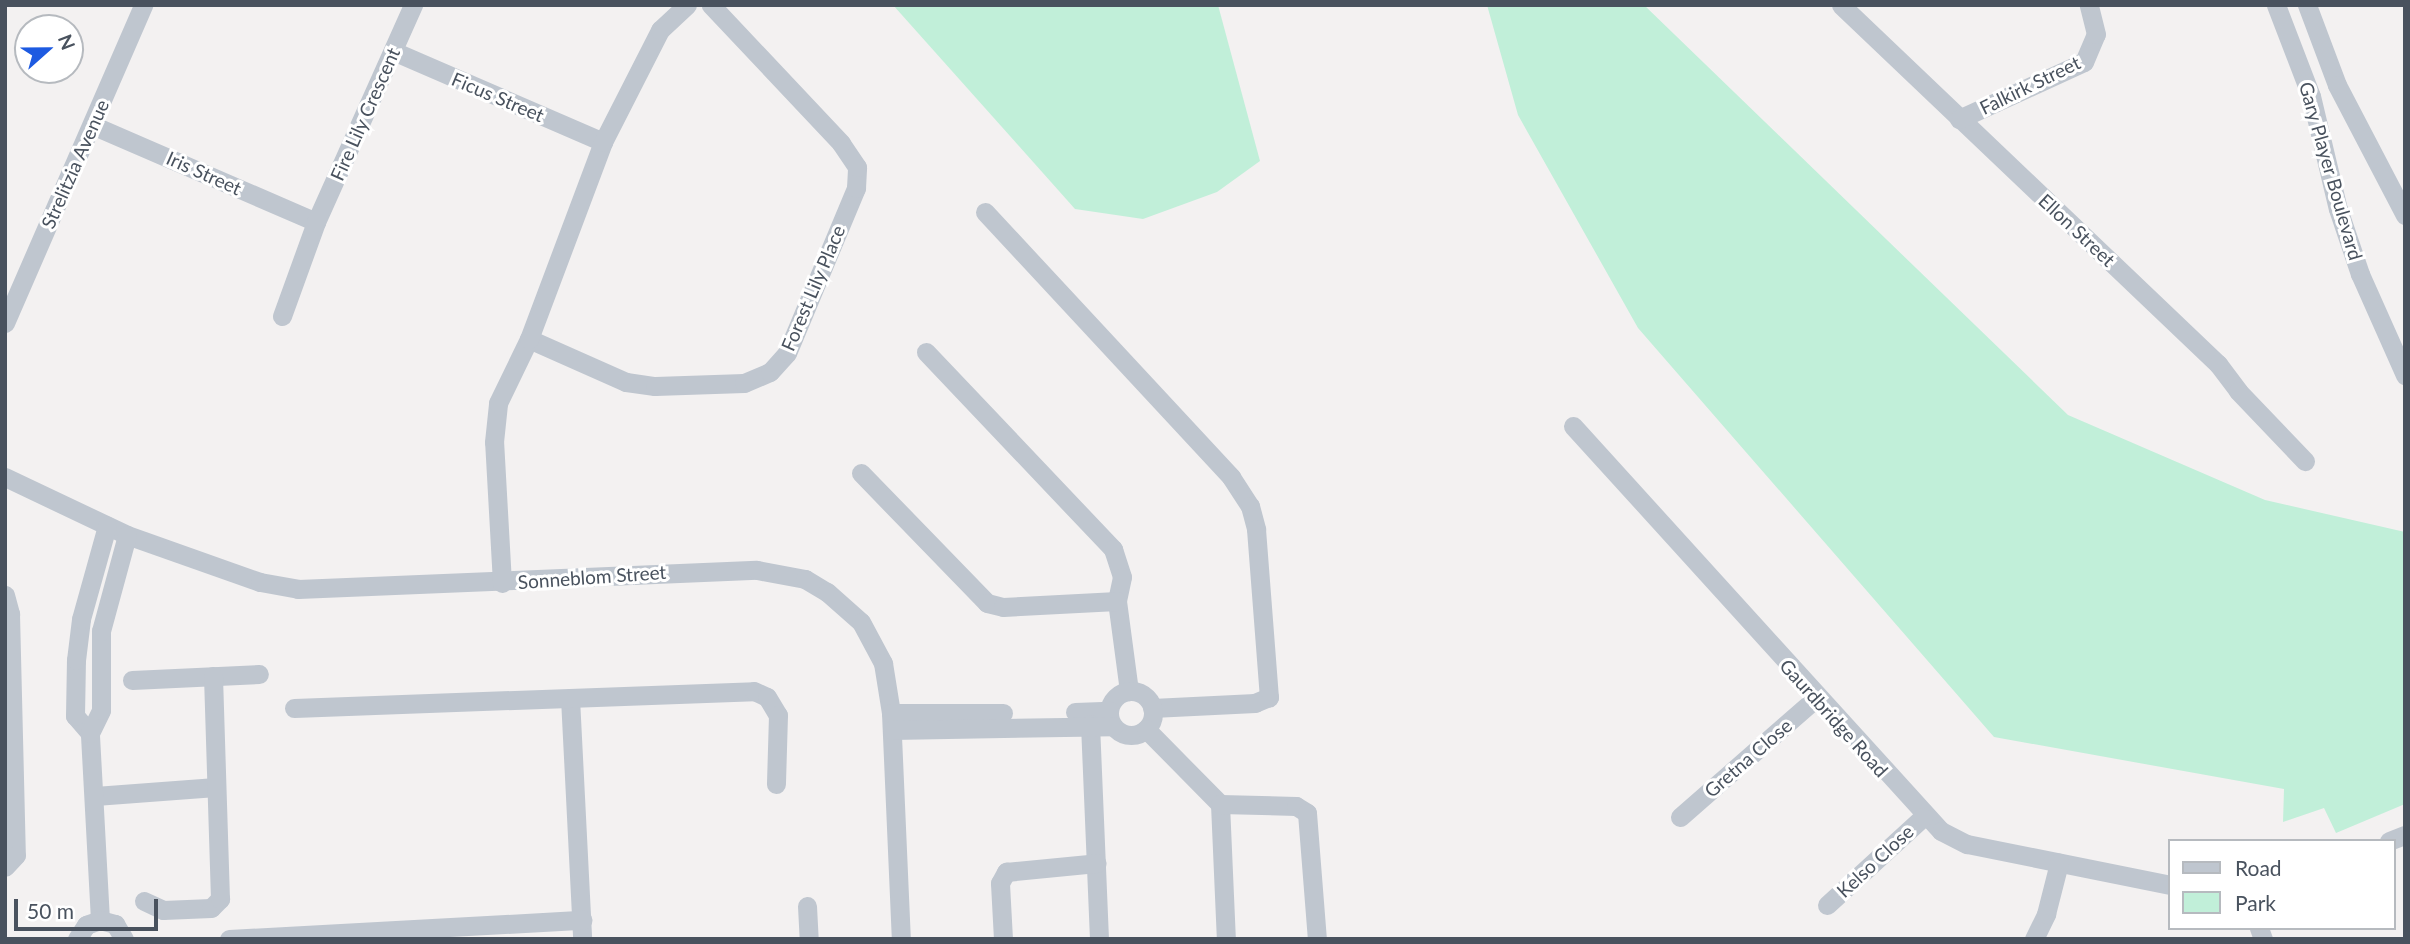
<!DOCTYPE html>
<style>
body{margin:0}
#map{position:relative;width:2410px;height:944px;overflow:hidden;background:#f3f1f1;font-family:Lato,sans-serif}
div>[style]{position:absolute}
.green>*{inset:0;background:#c1efd9}
.minor>*{height:19px;margin:-9.5px;padding:0 9.5px;transform-origin:9.5px;border-radius:9.5px;background:#bfc6cf}
.minor>.ring{margin:-9.5px;padding:0;box-sizing:content-box;background:none;border:19px solid #bfc6cf;border-radius:50%}
span{translate:-50% -50%;white-space:nowrap;text-align:center;line-height:1.15;-webkit-text-stroke:6px #fff;paint-order:stroke}
.street-label{font-size:19px;color:#49525e}
.frame{position:absolute;inset:0;border:7px solid #49525e;pointer-events:none}
.legend{position:absolute;left:2168px;top:839px;width:228px;height:91px;box-sizing:border-box;background:#fff;border:2px solid #b6babf;margin:0;padding:9px 12px;list-style:none;font-size:21px;color:#49525e}
.legend li{display:flex;align-items:center;gap:14px;height:35px}
.legend b{width:35px;border:2px solid #b6babf}
.north{position:absolute;left:14px;top:14px;width:70px;height:70px;box-sizing:border-box;background:#fff;border:2px solid #b6babf;border-radius:50%;rotate:69deg;font-size:19px;font-weight:700;line-height:28px;text-align:center;color:#49525e}
.north::after{content:'';display:block;margin:auto;width:24px;height:32px;background:#1d5ae1;clip-path:polygon(50% 0,100% 100%,50% 72%,0 100%)}
.scale{position:absolute;left:14px;top:899px;width:144px;height:32px;box-sizing:border-box;border:4px solid #49525e;border-top:0;padding-left:9px;font-size:21px;line-height:24px;white-space:nowrap;color:#49525e;-webkit-text-stroke:5px #fff;paint-order:stroke}
</style>
<div id="map">
<div class="green">
<i style="clip-path:polygon(893px 5px,1218px 5px,1260px 161px,1217px 192px,1143px 219px,1075px 209px)"></i>
<i style="clip-path:polygon(1487px 5px,1644px 5px,2068px 415px,2265px 500px,2405px 532px,2405px 804px,2336px 833px,2324px 808px,2283px 822px,2284px 789px,1994px 737px,1638px 328px,1518px 115px)"></i>
</div>
<div class="minor">
<i style="left:1841px;top:5px;width:521px;rotate:43.6deg"></i>
<i style="left:2218px;top:364px;width:34px;rotate:53deg"></i>
<i style="left:2238px;top:391px;width:97px;rotate:46.3deg"></i>
<i style="left:2276px;top:5px;width:97px;rotate:69deg"></i>
<i style="left:2311px;top:96px;width:116px;rotate:76.6deg"></i>
<i style="left:2338px;top:209px;width:69px;rotate:71.3deg"></i>
<i style="left:2360px;top:274px;width:111px;rotate:66deg"></i>
<i style="left:2307px;top:5px;width:85px;rotate:69.4deg"></i>
<i style="left:2337px;top:85px;width:147px;rotate:62.4deg"></i>
<i style="left:393px;top:51px;width:229px;rotate:23.4deg"></i>
<i style="left:1959px;top:119px;width:137px;rotate:-24.5deg"></i>
<i style="left:2084px;top:62px;width:30px;rotate:-67deg"></i>
<i style="left:2096px;top:34px;width:30px;rotate:-104deg"></i>
<i style="left:92px;top:125px;width:244px;rotate:23.4deg"></i>
<i style="left:985px;top:212px;width:362px;rotate:47.1deg"></i>
<i style="left:1231px;top:477px;width:35px;rotate:57deg"></i>
<i style="left:1250px;top:506px;width:24px;rotate:75deg"></i>
<i style="left:1256px;top:529px;width:169px;rotate:85.6deg"></i>
<i style="left:1269px;top:697px;width:15px;rotate:157deg"></i>
<i style="left:1255px;top:703px;width:103px;rotate:177.2deg"></i>
<i style="left:282px;top:316px;width:100px;rotate:-70.1deg"></i>
<i style="left:316px;top:222px;width:238px;rotate:-65.9deg"></i>
<i style="left:5px;top:323px;width:347px;rotate:-66.5deg"></i>
<i style="left:529px;top:339px;width:106px;rotate:23.9deg"></i>
<i style="left:626px;top:382px;width:29px;rotate:8deg"></i>
<i style="left:655px;top:386px;width:89px;rotate:-1.9deg"></i>
<i style="left:744px;top:383px;width:28px;rotate:-23deg"></i>
<i style="left:770px;top:372px;width:25px;rotate:-48deg"></i>
<i style="left:787px;top:353px;width:179px;rotate:-67.3deg"></i>
<i style="left:856px;top:188px;width:21px;rotate:-87deg"></i>
<i style="left:857px;top:167px;width:29px;rotate:-124deg"></i>
<i style="left:841px;top:143px;width:190px;rotate:-133.3deg"></i>
<i style="left:926px;top:352px;width:272px;rotate:46.5deg"></i>
<i style="left:1113px;top:549px;width:29px;rotate:72deg"></i>
<i style="left:1122px;top:577px;width:25px;rotate:102deg"></i>
<i style="left:1117px;top:601px;width:91px;rotate:82.4deg"></i>
<i style="left:1573px;top:426px;width:547px;rotate:47.74deg"></i>
<i style="left:1941px;top:831px;width:29px;rotate:27deg"></i>
<i style="left:1967px;top:844px;width:207px;rotate:11.4deg"></i>
<i style="left:861px;top:473px;width:181px;rotate:45.9deg"></i>
<i style="left:987px;top:603px;width:16px;rotate:14deg"></i>
<i style="left:1003px;top:607px;width:114px;rotate:-3deg"></i>
<i style="left:5px;top:477px;width:135px;rotate:25.4deg"></i>
<i style="left:127px;top:535px;width:141px;rotate:19.5deg"></i>
<i style="left:260px;top:582px;width:39px;rotate:10deg"></i>
<i style="left:298px;top:589px;width:459px;rotate:-2.4deg"></i>
<i style="left:757px;top:570px;width:49px;rotate:10.6deg"></i>
<i style="left:805px;top:579px;width:26px;rotate:31deg"></i>
<i style="left:827px;top:592px;width:45px;rotate:41.4deg"></i>
<i style="left:861px;top:622px;width:47px;rotate:61.8deg"></i>
<i style="left:883px;top:663px;width:51px;rotate:80.9deg"></i>
<i style="left:891px;top:713px;width:226px;rotate:87.5deg"></i>
<i style="left:502px;top:583px;width:141px;rotate:-93.2deg"></i>
<i style="left:494px;top:442px;width:39px;rotate:-84deg"></i>
<i style="left:498px;top:403px;width:71px;rotate:-64.2deg"></i>
<i style="left:529px;top:339px;width:210px;rotate:-69.4deg"></i>
<i style="left:603px;top:142px;width:126px;rotate:-63deg"></i>
<i style="left:660px;top:30px;width:37px;rotate:-43deg"></i>
<i style="left:5px;top:595px;width:20px;rotate:75deg"></i>
<i style="left:10px;top:614px;width:241px;rotate:88.6deg"></i>
<i style="left:16px;top:855px;width:16px;rotate:133deg"></i>
<i style="left:132px;top:680px;width:127px;rotate:-2.7deg"></i>
<i class="ring" style="left:1109px;top:691px;width:25px;height:25px"></i>
<i style="left:570px;top:698px;width:241px;rotate:87.1deg"></i>
<i style="left:294px;top:708px;width:460px;rotate:-2.1deg"></i>
<i style="left:754px;top:691px;width:14px;rotate:25deg"></i>
<i style="left:767px;top:697px;width:21px;rotate:59deg"></i>
<i style="left:778px;top:715px;width:69px;rotate:91.7deg"></i>
<i style="left:1075px;top:712px;width:34px;rotate:-2deg"></i>
<i style="left:891px;top:713px;width:112px"></i>
<i style="left:1090px;top:724px;width:215px;rotate:87.6deg"></i>
<i style="left:1146px;top:729px;width:105px;rotate:45.4deg"></i>
<i style="left:1220px;top:804px;width:135px;rotate:87.5deg"></i>
<i style="left:892px;top:730px;width:221px;rotate:-1deg"></i>
<i style="left:90px;top:733px;width:23px;rotate:-131deg"></i>
<i style="left:75px;top:716px;width:56px;rotate:-89deg"></i>
<i style="left:76px;top:660px;width:41px;rotate:-83deg"></i>
<i style="left:81px;top:619px;width:97px;rotate:-74.4deg"></i>
<i style="left:95px;top:796px;width:121px;rotate:-4.3deg"></i>
<i style="left:1220px;top:804px;width:76px;rotate:1.5deg"></i>
<i style="left:1296px;top:806px;width:13px;rotate:32deg"></i>
<i style="left:1307px;top:813px;width:126px;rotate:85.5deg"></i>
<i style="left:1680px;top:817px;width:181px;rotate:-41.2deg"></i>
<i style="left:2389px;top:841px;width:17px;rotate:-21deg"></i>
<i style="left:144px;top:901px;width:21px;rotate:25deg"></i>
<i style="left:163px;top:910px;width:48px;rotate:-2.4deg"></i>
<i style="left:211px;top:908px;width:13px;rotate:-45deg"></i>
<i style="left:220px;top:899px;width:223px;rotate:-91.8deg"></i>
<i style="left:1827px;top:905px;width:130px;rotate:-42.5deg"></i>
<i style="left:807px;top:906px;width:33px;rotate:87deg"></i>
<i style="left:100px;top:920px;width:187px;rotate:-93.1deg"></i>
<i style="left:90px;top:733px;width:25px;rotate:-64deg"></i>
<i style="left:101px;top:710px;width:79px;rotate:-90deg"></i>
<i style="left:101px;top:631px;width:99px;rotate:-74.8deg"></i>
<i style="left:2259px;top:928px;width:12px;rotate:70deg"></i>
<i style="left:77px;top:939px;width:17px;rotate:-57deg"></i>
<i style="left:86px;top:925px;width:15px;rotate:-20deg"></i>
<i style="left:100px;top:920px;width:16px;rotate:15deg"></i>
<i style="left:115px;top:924px;width:17px;rotate:59deg"></i>
<i style="left:229px;top:939px;width:354px;rotate:-3.1deg"></i>
<i style="left:1003px;top:939px;width:56px;rotate:-93.1deg"></i>
<i style="left:1000px;top:883px;width:13px;rotate:-61deg"></i>
<i style="left:1006px;top:872px;width:91px;rotate:-5.6deg"></i>
<i style="left:2034px;top:939px;width:28px;rotate:-64deg"></i>
<i style="left:2046px;top:914px;width:53px;rotate:-75.7deg"></i>
</div>
<div class="street-label">
<span style="left:2030px;top:85px;rotate:-26deg">Falkirk Street</span>
<span style="left:498px;top:97px;rotate:23deg">Ficus Street</span>
<span style="left:365px;top:114px;rotate:-66deg">Fire Lily Crescent</span>
<span style="left:75px;top:164px;rotate:-66deg">Strelitzia Avenue</span>
<span style="left:2331px;top:171px;rotate:74deg">Gary Player Boulevard</span>
<span style="left:204px;top:173px;rotate:24deg">Iris Street</span>
<span style="left:2077px;top:230px;rotate:43deg">Ellon Street</span>
<span style="left:813px;top:288px;rotate:-67deg">Forest Lily Place</span>
<span style="left:592px;top:577px;rotate:-4deg">Sonneblom Street</span>
<span style="left:1834px;top:718px;rotate:48deg">Gaurdbridge Road</span>
<span style="left:1748px;top:758px;rotate:-41deg">Gretna Close</span>
<span style="left:1875px;top:861px;rotate:-43deg">Kelso Close</span>
</div>
<div class="frame"></div>
<ul class="legend">
<li><b style="height:9px;background:#bfc6cf"></b>Road</li>
<li><b style="height:19px;background:#c1efd9"></b>Park</li>
</ul>
<div class="north">N</div>
<div class="scale">50 m</div>
</div>
